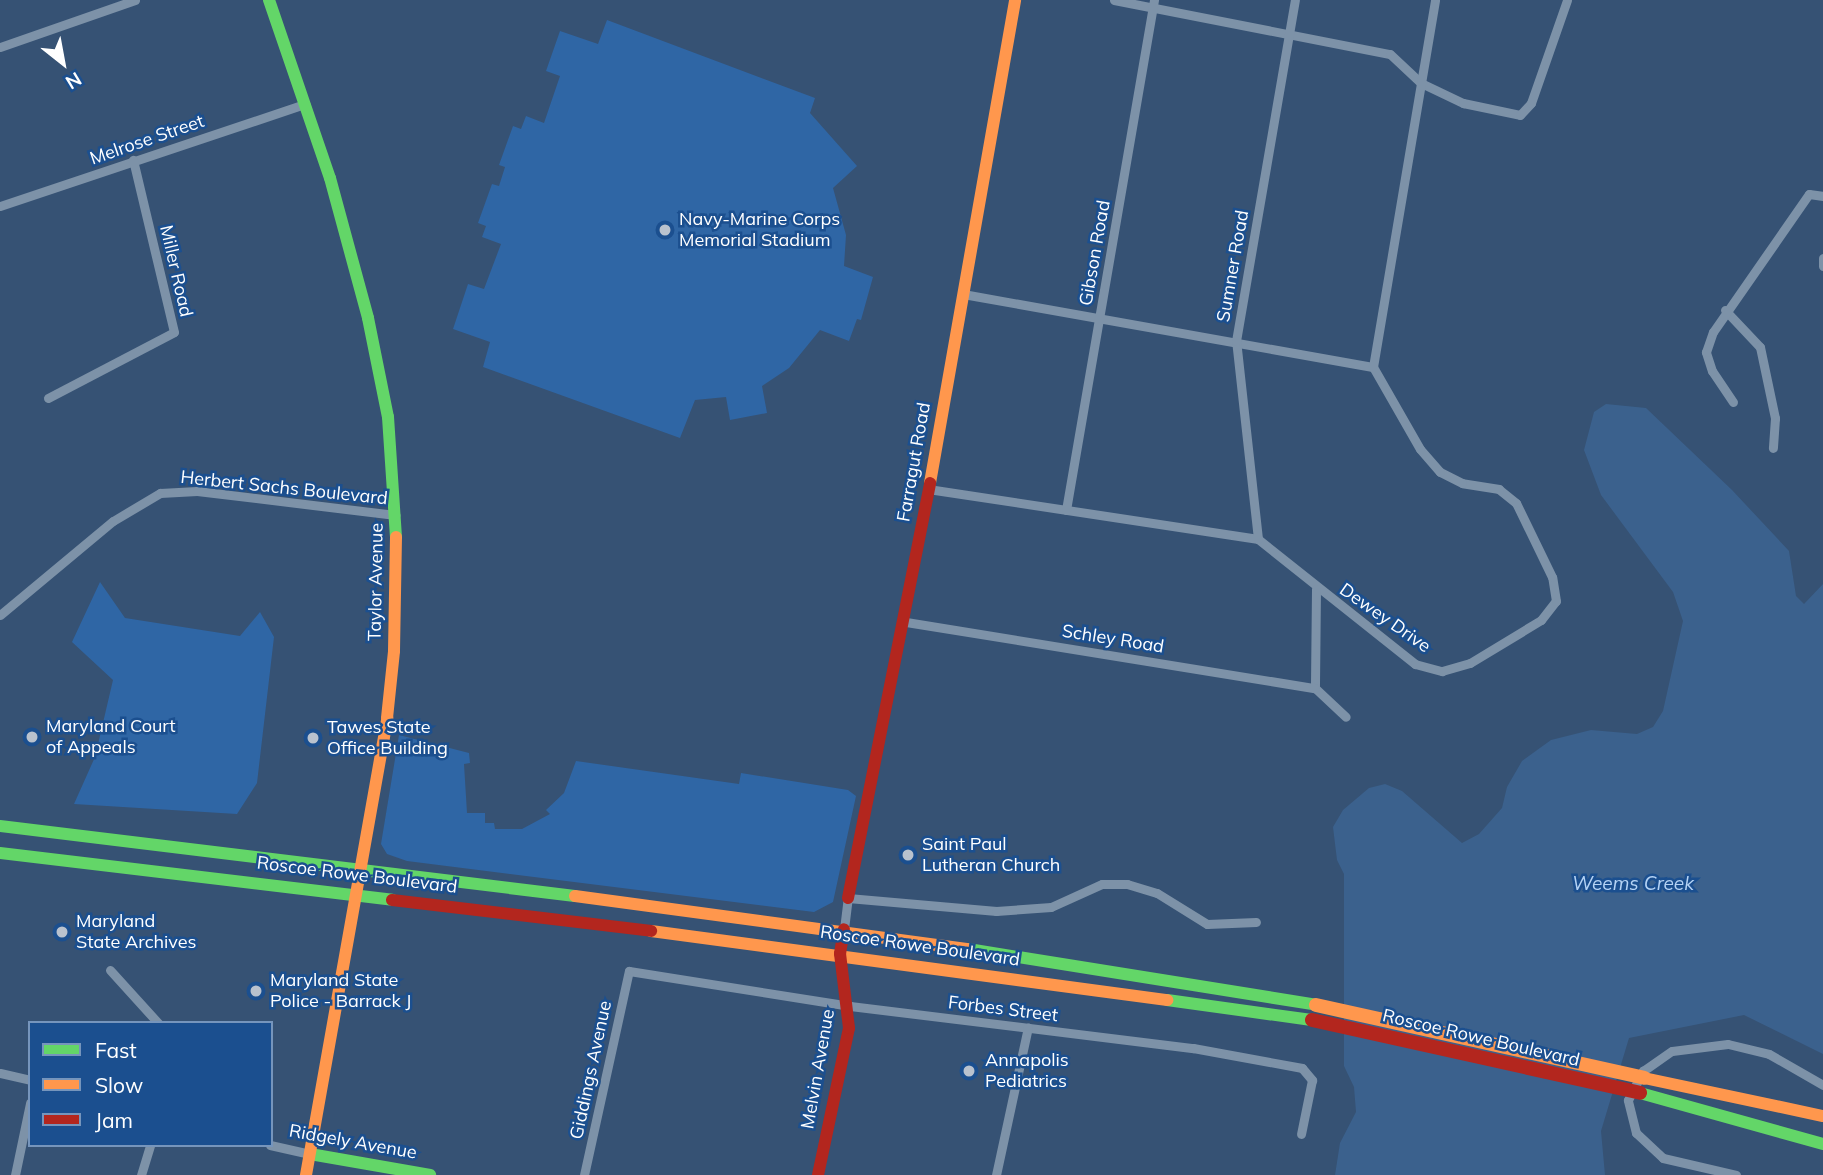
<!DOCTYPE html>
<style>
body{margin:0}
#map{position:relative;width:1823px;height:1175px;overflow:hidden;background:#365274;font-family:Mulish,sans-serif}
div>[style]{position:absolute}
.green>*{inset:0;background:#2f66a5}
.water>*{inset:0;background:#3b618d}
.street>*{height:9px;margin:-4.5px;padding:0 4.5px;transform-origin:4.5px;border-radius:4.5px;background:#7d92a8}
.fast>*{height:12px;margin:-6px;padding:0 6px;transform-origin:6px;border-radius:6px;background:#63d668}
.slow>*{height:12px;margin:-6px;padding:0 6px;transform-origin:6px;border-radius:6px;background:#ff974d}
.jam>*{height:12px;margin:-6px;padding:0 6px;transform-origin:6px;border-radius:6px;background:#b3261e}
.slow-bridge>*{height:14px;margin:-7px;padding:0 7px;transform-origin:7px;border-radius:7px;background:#ff974d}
.jam-bridge>*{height:14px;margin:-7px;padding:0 7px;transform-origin:7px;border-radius:7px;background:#b3261e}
.dots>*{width:19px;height:19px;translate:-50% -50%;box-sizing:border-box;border:4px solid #1b4f8f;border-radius:50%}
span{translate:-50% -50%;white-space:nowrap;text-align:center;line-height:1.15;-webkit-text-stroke:5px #1b4f8f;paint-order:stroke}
.street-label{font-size:18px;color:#fff}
.poi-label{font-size:18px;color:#fff}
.left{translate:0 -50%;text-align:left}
.water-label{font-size:19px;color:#b5d3f5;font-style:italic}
.legend{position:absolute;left:28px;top:1021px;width:245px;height:126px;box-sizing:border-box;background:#1b4f8f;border:2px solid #7695bc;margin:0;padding:9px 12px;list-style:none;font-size:21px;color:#fff}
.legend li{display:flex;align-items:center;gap:14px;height:35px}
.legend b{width:35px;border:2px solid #7695bc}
.north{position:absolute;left:28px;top:28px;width:70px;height:70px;-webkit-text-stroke:5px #1b4f8f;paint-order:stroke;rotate:149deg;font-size:19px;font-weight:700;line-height:28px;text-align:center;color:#fff}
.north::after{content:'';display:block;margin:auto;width:24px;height:32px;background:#fff;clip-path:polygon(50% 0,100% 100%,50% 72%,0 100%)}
</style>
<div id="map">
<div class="green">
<i style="clip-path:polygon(607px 20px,815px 98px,810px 113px,857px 166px,833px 188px,846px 235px,844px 266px,873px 277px,861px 320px,857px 319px,849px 341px,820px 330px,789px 368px,762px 386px,767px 413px,730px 420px,726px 397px,695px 400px,680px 438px,483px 367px,490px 342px,453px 329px,468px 284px,484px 289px,501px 244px,482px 237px,486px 226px,478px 223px,492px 184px,499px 186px,505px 167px,499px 165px,513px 126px,521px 129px,526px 116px,544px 123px,560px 76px,546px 71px,560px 31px,598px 44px)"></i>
<i style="clip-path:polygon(100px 582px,125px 618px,240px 636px,260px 612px,274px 637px,257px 783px,237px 814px,74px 804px,95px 757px,113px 680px,72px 642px)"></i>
<i style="clip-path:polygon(399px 735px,469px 753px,470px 763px,464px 764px,467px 813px,485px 813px,485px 823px,494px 823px,495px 829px,522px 829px,550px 814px,546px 810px,564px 793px,576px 761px,739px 784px,741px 773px,848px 790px,856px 796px,833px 902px,814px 912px,407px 861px,387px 854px,381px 844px)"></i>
</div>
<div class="water">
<i style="clip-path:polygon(1606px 404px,1646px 408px,1732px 490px,1789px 551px,1796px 596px,1804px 604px,1823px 584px,1823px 1054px,1744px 1015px,1629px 1038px,1601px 1131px,1605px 1175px,1335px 1175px,1340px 1143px,1356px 1112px,1354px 1087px,1344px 1066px,1344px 874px,1337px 860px,1333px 827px,1343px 810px,1369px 788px,1385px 784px,1402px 791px,1462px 843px,1479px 834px,1502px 808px,1507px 787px,1522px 761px,1551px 740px,1591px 730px,1637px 734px,1653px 727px,1663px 711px,1683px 621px,1673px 592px,1601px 495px,1584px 450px,1594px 412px)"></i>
</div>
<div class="street">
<i style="left:1114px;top:0;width:281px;rotate:11.1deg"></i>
<i style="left:1390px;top:54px;width:42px;rotate:43.1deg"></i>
<i style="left:1421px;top:83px;width:47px;rotate:25.5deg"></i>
<i style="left:1463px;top:103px;width:58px;rotate:11.9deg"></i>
<i style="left:1520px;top:115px;width:16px;rotate:-47deg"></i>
<i style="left:1531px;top:103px;width:109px;rotate:-70.7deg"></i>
<i style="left:0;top:47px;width:143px;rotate:-19.2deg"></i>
<i style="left:0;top:206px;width:322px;rotate:-18.5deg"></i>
<i style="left:1823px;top:258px;width:8px;rotate:90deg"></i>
<i style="left:963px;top:294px;width:416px;rotate:10.1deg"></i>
<i style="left:1725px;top:310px;width:51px;rotate:46.6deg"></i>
<i style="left:1760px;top:347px;width:73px;rotate:78.1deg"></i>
<i style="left:1775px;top:418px;width:30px;rotate:94deg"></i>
<i style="left:48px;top:398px;width:142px;rotate:-27.6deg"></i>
<i style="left:174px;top:332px;width:177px;rotate:-103.4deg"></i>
<i style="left:1733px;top:402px;width:37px;rotate:-124deg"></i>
<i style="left:1712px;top:371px;width:20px;rotate:-108deg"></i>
<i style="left:1706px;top:352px;width:21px;rotate:-71deg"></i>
<i style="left:1713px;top:332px;width:168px;rotate:-55.2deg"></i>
<i style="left:1809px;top:194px;width:14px;rotate:8deg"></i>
<i style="left:928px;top:489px;width:334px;rotate:8.6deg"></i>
<i style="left:1258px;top:539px;width:201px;rotate:38.5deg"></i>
<i style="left:1415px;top:664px;width:28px;rotate:15deg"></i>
<i style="left:1442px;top:671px;width:29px;rotate:-16deg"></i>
<i style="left:1470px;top:663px;width:83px;rotate:-31.2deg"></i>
<i style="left:1541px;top:620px;width:24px;rotate:-52deg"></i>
<i style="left:1556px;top:601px;width:24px;rotate:-99deg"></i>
<i style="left:1552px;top:577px;width:82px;rotate:-115.9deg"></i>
<i style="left:1516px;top:503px;width:22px;rotate:-141deg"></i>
<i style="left:1499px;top:489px;width:37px;rotate:-171deg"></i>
<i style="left:1462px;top:483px;width:25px;rotate:-153deg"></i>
<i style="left:1440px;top:472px;width:30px;rotate:-131deg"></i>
<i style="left:1420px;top:449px;width:95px;rotate:-119.8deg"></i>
<i style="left:1373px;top:367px;width:372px;rotate:-80.4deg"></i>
<i style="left:1066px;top:510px;width:518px;rotate:-80.21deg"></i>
<i style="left:1258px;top:539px;width:199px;rotate:-96.3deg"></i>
<i style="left:1236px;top:341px;width:346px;rotate:-80.2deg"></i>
<i style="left:1316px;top:589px;width:99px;rotate:90.6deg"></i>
<i style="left:1315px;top:688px;width:42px;rotate:43.1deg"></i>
<i style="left:0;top:615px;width:147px;rotate:-39.8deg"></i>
<i style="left:113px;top:521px;width:55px;rotate:-30.8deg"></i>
<i style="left:160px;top:493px;width:37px;rotate:-3deg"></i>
<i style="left:197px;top:491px;width:200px;rotate:6.9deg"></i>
<i style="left:906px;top:622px;width:414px;rotate:9.2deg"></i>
<i style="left:844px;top:929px;width:31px;rotate:-83deg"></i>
<i style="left:848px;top:898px;width:149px;rotate:5deg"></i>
<i style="left:996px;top:911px;width:55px;rotate:-4.2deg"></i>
<i style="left:1051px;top:907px;width:56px;rotate:-24.3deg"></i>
<i style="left:1102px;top:884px;width:25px"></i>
<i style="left:1127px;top:884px;width:31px;rotate:17deg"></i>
<i style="left:1157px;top:893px;width:59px;rotate:31.8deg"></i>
<i style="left:1207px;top:924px;width:49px;rotate:-2.3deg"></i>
<i style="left:110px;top:970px;width:72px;rotate:47.8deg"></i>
<i style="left:0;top:1073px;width:31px;rotate:13deg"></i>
<i style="left:270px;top:1145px;width:41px;rotate:12.7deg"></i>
<i style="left:15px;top:1175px;width:74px;rotate:-78.2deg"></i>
<i style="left:141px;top:1175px;width:31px;rotate:-73deg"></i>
<i style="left:584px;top:1175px;width:209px;rotate:-77.6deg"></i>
<i style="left:629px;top:971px;width:224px;rotate:9deg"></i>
<i style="left:850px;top:1006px;width:346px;rotate:7deg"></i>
<i style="left:1193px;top:1048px;width:111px;rotate:10.4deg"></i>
<i style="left:1302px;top:1068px;width:16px;rotate:50deg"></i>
<i style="left:1312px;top:1080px;width:55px;rotate:101.5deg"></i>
<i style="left:996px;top:1175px;width:151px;rotate:-77.8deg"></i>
<i style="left:1736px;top:1175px;width:75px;rotate:-166.9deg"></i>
<i style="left:1663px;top:1158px;width:37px;rotate:-137deg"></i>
<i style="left:1636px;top:1133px;width:34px;rotate:-104deg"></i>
<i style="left:1628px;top:1100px;width:33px;rotate:-63deg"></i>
<i style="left:1643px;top:1071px;width:35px;rotate:-35deg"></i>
<i style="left:1672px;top:1051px;width:56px;rotate:-7.1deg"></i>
<i style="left:1728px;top:1044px;width:42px;rotate:13.7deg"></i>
<i style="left:1769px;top:1054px;width:62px;rotate:29.9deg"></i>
</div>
<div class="fast">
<i style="left:269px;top:0;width:188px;rotate:71.1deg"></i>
<i style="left:330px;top:178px;width:145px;rotate:74.8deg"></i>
<i style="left:368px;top:318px;width:101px;rotate:78.6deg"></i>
<i style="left:388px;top:417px;width:120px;rotate:86.2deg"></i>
<i style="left:0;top:826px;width:579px;rotate:6.94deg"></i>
<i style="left:0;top:853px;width:395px;rotate:6.8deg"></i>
<i style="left:968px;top:949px;width:352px;rotate:9.1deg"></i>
<i style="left:1167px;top:1000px;width:146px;rotate:7.9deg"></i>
<i style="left:1640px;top:1093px;width:190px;rotate:15.6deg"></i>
<i style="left:310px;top:1154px;width:122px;rotate:9.9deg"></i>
</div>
<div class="slow">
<i style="left:930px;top:483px;width:490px;rotate:-80deg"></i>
<i style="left:575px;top:896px;width:397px;rotate:7.7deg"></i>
<i style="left:651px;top:931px;width:521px;rotate:7.62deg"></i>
<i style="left:1644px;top:1078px;width:183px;rotate:12deg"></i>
<i style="left:306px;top:1175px;width:464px;rotate:-79.9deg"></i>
<i style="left:387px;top:718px;width:67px;rotate:-84deg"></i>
<i style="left:394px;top:651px;width:114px;rotate:-89deg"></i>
</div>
<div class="jam">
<i style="left:848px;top:898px;width:423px;rotate:-78.8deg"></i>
<i style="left:392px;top:900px;width:261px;rotate:6.8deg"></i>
<i style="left:818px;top:1175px;width:150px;rotate:-78.1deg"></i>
<i style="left:849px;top:1028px;width:75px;rotate:-96.9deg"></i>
<i style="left:840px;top:954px;width:25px;rotate:-81deg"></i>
</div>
<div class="slow-bridge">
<i style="left:1316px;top:1005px;width:336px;rotate:12.5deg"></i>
</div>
<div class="jam-bridge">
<i style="left:1312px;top:1020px;width:336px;rotate:12.5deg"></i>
</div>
<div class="dots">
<i style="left:665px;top:230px;background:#b9c2ce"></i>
<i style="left:32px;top:737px;background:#b9c2ce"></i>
<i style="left:313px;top:738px;background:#b9c2ce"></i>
<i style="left:908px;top:855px;background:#b9c2ce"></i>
<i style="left:62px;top:932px;background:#b9c2ce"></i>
<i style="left:256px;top:991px;background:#b9c2ce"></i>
<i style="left:969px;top:1071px;background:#b9c2ce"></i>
</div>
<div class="street-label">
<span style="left:147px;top:140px;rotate:-19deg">Melrose Street</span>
<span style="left:1095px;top:253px;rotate:-80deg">Gibson Road</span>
<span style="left:1233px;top:266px;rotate:-80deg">Sumner Road</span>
<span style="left:176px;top:271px;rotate:77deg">Miller Road</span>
<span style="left:914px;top:462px;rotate:-80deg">Farragut Road</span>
<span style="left:284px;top:488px;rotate:6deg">Herbert Sachs Boulevard</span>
<span style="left:376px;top:582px;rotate:-89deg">Taylor Avenue</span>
<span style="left:1385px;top:618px;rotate:35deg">Dewey Drive</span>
<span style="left:1113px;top:639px;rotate:9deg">Schley Road</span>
<span style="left:357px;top:875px;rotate:7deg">Roscoe Rowe Boulevard</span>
<span style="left:920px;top:946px;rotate:8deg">Roscoe Rowe Boulevard</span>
<span style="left:1003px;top:1009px;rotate:7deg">Forbes Street</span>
<span style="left:1481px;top:1038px;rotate:13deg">Roscoe Rowe Boulevard</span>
<span style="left:818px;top:1069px;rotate:-80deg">Melvin Avenue</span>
<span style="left:591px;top:1070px;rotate:-78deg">Giddings Avenue</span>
<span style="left:353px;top:1142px;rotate:10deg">Ridgely Avenue</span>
</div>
<div class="poi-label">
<span class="left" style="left:679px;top:230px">Navy-Marine Corps<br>Memorial Stadium</span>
<span class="left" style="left:46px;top:737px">Maryland Court<br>of Appeals</span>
<span class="left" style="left:327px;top:738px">Tawes State<br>Office Building</span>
<span class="left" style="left:922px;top:855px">Saint Paul<br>Lutheran Church</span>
<span class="left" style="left:76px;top:932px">Maryland<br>State Archives</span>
<span class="left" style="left:270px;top:991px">Maryland State<br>Police - Barrack J</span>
<span class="left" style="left:985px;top:1071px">Annapolis<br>Pediatrics</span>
</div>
<div class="water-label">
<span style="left:1633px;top:884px">Weems Creek</span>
</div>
<ul class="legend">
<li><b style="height:9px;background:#63d668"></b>Fast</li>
<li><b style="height:9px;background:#ff974d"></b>Slow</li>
<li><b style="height:9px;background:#b3261e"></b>Jam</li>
</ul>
<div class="north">N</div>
</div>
